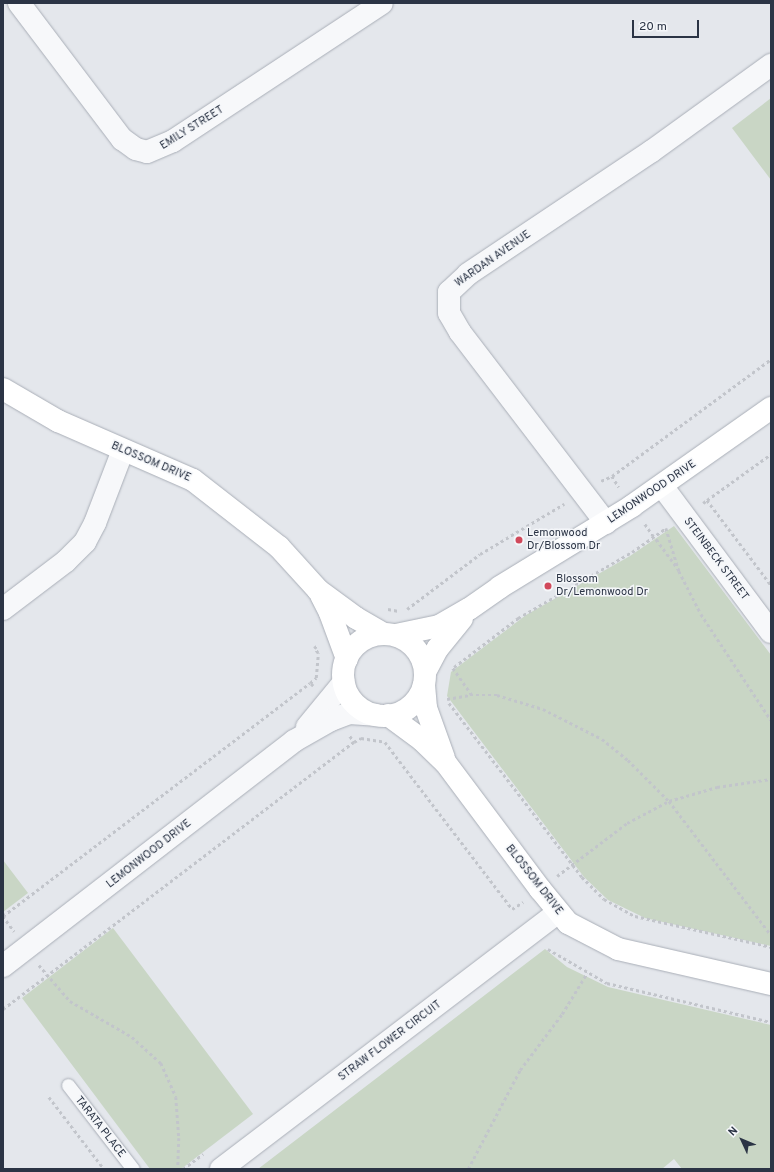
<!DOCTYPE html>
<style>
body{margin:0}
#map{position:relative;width:774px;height:1172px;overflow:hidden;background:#e4e7ec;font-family:Overpass,sans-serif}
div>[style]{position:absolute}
.green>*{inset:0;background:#c9d6c5}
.path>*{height:2.5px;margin-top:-1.25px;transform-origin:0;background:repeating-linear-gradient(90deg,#c2c5cb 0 3px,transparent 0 6px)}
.roads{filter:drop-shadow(0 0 1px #a9aeb7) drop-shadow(0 0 1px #a9aeb7)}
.lane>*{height:13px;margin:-6.5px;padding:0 6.5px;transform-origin:6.5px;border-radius:6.5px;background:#f7f8fa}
.street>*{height:22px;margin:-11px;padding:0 11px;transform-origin:11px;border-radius:11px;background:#f7f8fa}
.secondary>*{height:22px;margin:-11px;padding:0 11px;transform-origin:11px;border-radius:11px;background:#fff}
.secondary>.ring{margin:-11px;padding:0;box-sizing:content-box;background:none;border:22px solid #fff;border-radius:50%}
.dots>*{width:11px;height:11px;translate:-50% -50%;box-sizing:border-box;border:2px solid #f4f6f9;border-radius:50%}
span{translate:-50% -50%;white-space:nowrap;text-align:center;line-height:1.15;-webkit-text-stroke:3px #f4f6f9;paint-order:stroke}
.street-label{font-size:11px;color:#2b3445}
.poi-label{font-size:11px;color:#2b3445}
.left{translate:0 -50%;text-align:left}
.frame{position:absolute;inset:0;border:4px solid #2b3445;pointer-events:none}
.north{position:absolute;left:722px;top:1120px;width:40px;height:40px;-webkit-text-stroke:3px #f4f6f9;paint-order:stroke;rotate:314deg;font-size:11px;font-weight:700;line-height:16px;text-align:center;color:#2b3445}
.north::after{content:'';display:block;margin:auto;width:14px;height:18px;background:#2b3445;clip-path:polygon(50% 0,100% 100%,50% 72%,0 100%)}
.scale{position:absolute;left:632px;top:20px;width:67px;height:18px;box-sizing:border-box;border:2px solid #2b3445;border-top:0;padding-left:5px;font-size:12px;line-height:14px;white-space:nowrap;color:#2b3445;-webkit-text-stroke:3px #f4f6f9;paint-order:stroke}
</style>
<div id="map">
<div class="green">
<i style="clip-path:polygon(771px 98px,771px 180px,732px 128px)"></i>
<i style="clip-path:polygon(674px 526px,771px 655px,771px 946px,645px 918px,608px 900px,584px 877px,447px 696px,451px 672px,526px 615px,630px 556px)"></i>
<i style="clip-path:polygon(3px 860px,28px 893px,3px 912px)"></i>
<i style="clip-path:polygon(113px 928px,253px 1114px,181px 1169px,150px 1169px,22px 998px)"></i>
<i style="clip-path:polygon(545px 949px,567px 967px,608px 987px,771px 1025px,771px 1169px,682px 1169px,674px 1159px,662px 1169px,258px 1169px)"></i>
</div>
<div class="path">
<i style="left:612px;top:476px;width:197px;rotate:-36.3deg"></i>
<i style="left:601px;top:481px;width:12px;rotate:-24deg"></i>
<i style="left:612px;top:476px;width:13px;rotate:58deg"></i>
<i style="left:707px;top:500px;width:79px;rotate:-35.7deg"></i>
<i style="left:703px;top:503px;width:5px;rotate:-37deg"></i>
<i style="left:707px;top:500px;width:106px;rotate:53deg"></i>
<i style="left:645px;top:524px;width:16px;rotate:55deg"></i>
<i style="left:679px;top:571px;width:48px;rotate:62.9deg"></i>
<i style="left:701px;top:614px;width:127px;rotate:56.6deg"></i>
<i style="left:388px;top:609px;width:11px;rotate:10deg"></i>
<i style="left:407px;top:609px;width:91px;rotate:-37deg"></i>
<i style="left:480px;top:554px;width:98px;rotate:-30.8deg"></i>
<i style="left:454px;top:667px;width:81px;rotate:-37.4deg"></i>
<i style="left:518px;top:618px;width:132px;rotate:-30.1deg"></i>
<i style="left:632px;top:552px;width:42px;rotate:-35.2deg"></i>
<i style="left:666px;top:528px;width:45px;rotate:73.2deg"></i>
<i style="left:679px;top:571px;width:42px;rotate:-126.3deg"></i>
<i style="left:453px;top:668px;width:33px;rotate:55deg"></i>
<i style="left:313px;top:686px;width:4px;rotate:-135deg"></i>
<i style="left:310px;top:683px;width:8px;rotate:-40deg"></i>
<i style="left:316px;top:678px;width:25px;rotate:-85deg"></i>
<i style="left:318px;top:653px;width:6px;rotate:-129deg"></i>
<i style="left:314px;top:648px;width:5px;rotate:-37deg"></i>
<i style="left:447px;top:699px;width:23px;rotate:-10deg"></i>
<i style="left:470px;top:695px;width:27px"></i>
<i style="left:497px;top:695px;width:48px;rotate:16.9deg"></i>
<i style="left:543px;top:709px;width:66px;rotate:27deg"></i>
<i style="left:602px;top:739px;width:33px;rotate:39deg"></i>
<i style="left:628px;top:760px;width:58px;rotate:45deg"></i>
<i style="left:669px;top:801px;width:168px;rotate:52.7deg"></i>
<i style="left:449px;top:703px;width:219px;rotate:52.6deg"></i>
<i style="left:582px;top:877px;width:31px;rotate:45deg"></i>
<i style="left:604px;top:899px;width:35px;rotate:29deg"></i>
<i style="left:635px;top:916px;width:139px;rotate:12.8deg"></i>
<i style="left:350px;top:736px;width:7px;rotate:56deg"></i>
<i style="left:354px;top:742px;width:8px;rotate:-30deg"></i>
<i style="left:361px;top:738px;width:24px;rotate:9deg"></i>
<i style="left:385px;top:742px;width:210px;rotate:52.7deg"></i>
<i style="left:512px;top:909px;width:13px;rotate:-32deg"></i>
<i style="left:557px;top:876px;width:88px;rotate:-37.1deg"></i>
<i style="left:627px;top:823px;width:47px;rotate:-27.6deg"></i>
<i style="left:669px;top:801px;width:50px;rotate:-16.3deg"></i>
<i style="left:717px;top:787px;width:55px;rotate:-8.4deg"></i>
<i style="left:3px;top:916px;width:385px;rotate:-37.2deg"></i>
<i style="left:3px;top:916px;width:19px;rotate:54deg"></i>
<i style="left:548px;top:949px;width:68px;rotate:30deg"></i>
<i style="left:607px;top:983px;width:169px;rotate:13.4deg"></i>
<i style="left:39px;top:965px;width:48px;rotate:49.3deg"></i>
<i style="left:70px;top:1001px;width:72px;rotate:30.1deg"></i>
<i style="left:132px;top:1037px;width:39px;rotate:42deg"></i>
<i style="left:161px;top:1063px;width:37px;rotate:66deg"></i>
<i style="left:176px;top:1097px;width:41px;rotate:85.8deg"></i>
<i style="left:179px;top:1138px;width:31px;rotate:92deg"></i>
<i style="left:3px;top:1009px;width:441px;rotate:-37.3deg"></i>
<i style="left:49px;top:1097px;width:91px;rotate:52.6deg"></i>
<i style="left:183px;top:1169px;width:25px;rotate:-37deg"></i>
<i style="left:468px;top:1169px;width:112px;rotate:-62.3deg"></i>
<i style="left:520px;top:1070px;width:70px;rotate:-53.1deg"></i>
<i style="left:562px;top:1014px;width:48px;rotate:-58.6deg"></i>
</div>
<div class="roads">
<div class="lane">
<i style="left:68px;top:1085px;width:106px;rotate:52.3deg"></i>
</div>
<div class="street">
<i style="left:19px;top:3px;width:171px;rotate:52.9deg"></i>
<i style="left:122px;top:139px;width:17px;rotate:36deg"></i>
<i style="left:136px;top:149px;width:11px;rotate:15deg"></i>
<i style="left:147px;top:152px;width:28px;rotate:-23deg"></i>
<i style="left:173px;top:141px;width:250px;rotate:-33.4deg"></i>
<i style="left:662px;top:486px;width:182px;rotate:53.3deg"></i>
<i style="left:606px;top:523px;width:240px;rotate:-127.4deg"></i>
<i style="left:460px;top:332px;width:22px;rotate:-120deg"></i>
<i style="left:449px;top:313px;width:21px;rotate:-90deg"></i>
<i style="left:449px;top:292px;width:26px;rotate:-43deg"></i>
<i style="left:468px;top:274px;width:221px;rotate:-33.8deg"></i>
<i style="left:652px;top:151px;width:147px;rotate:-35.9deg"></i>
<i style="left:3px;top:609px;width:79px;rotate:-37.3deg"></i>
<i style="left:66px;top:561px;width:27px;rotate:-45deg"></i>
<i style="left:85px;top:542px;width:21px;rotate:-62deg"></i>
<i style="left:95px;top:523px;width:78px;rotate:-69deg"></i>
<i style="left:307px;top:727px;width:58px;rotate:-50.6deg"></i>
<i style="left:3px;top:966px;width:368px;rotate:-37.7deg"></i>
<i style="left:294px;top:741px;width:43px;rotate:-29.6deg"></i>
<i style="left:331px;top:720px;width:19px;rotate:-21deg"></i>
<i style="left:349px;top:713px;width:26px;rotate:4deg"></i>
<i style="left:221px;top:1169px;width:424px;rotate:-37.3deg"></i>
</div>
<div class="secondary">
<i style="left:3px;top:389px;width:64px;rotate:30.2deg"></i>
<i style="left:58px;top:421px;width:147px;rotate:23.6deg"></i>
<i style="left:193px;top:480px;width:109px;rotate:37.9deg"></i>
<i style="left:279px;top:547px;width:58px;rotate:47.8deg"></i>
<i style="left:318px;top:590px;width:47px;rotate:36.4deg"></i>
<i style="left:356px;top:618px;width:32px;rotate:30deg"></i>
<i style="left:321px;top:595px;width:20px;rotate:63deg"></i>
<i style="left:330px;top:613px;width:49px;rotate:69.7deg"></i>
<i class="ring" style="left:343px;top:634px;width:60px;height:60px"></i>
<i style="left:396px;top:635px;width:44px;rotate:-11.8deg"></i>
<i style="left:439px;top:626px;width:34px;rotate:-30deg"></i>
<i style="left:469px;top:609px;width:38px;rotate:-35deg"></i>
<i style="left:500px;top:587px;width:155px;rotate:-31.5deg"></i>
<i style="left:632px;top:506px;width:170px;rotate:-35.2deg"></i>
<i style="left:425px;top:672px;width:27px;rotate:-62deg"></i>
<i style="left:438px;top:648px;width:38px;rotate:-51deg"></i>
<i style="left:424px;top:685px;width:23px;rotate:85deg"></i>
<i style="left:426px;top:708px;width:53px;rotate:70.2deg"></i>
<i style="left:388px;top:715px;width:42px;rotate:36.3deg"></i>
<i style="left:422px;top:740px;width:32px;rotate:44deg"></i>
<i style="left:445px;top:762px;width:159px;rotate:53.2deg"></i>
<i style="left:540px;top:889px;width:44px;rotate:50.5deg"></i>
<i style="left:568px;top:923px;width:56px;rotate:27.5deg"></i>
<i style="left:618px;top:949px;width:157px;rotate:12.9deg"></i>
</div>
</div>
<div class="dots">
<i style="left:519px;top:540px;background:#d1495b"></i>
<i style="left:548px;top:586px;background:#d1495b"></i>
</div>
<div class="street-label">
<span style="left:192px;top:128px;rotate:-32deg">EMILY STREET</span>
<span style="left:493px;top:259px;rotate:-35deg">WARDAN AVENUE</span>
<span style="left:151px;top:462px;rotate:23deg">BLOSSOM DRIVE</span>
<span style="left:652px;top:492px;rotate:-34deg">LEMONWOOD DRIVE</span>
<span style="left:716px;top:559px;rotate:53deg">STEINBECK STREET</span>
<span style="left:149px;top:854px;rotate:-38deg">LEMONWOOD DRIVE</span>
<span style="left:534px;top:880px;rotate:52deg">BLOSSOM DRIVE</span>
<span style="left:390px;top:1041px;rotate:-37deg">STRAW FLOWER CIRCUIT</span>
<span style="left:100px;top:1127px;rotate:52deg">TARATA PLACE</span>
</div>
<div class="poi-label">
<span class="left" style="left:527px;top:540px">Lemonwood<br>Dr/Blossom Dr</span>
<span class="left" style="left:556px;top:586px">Blossom<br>Dr/Lemonwood Dr</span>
</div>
<div class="frame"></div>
<div class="north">N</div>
<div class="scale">20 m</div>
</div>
